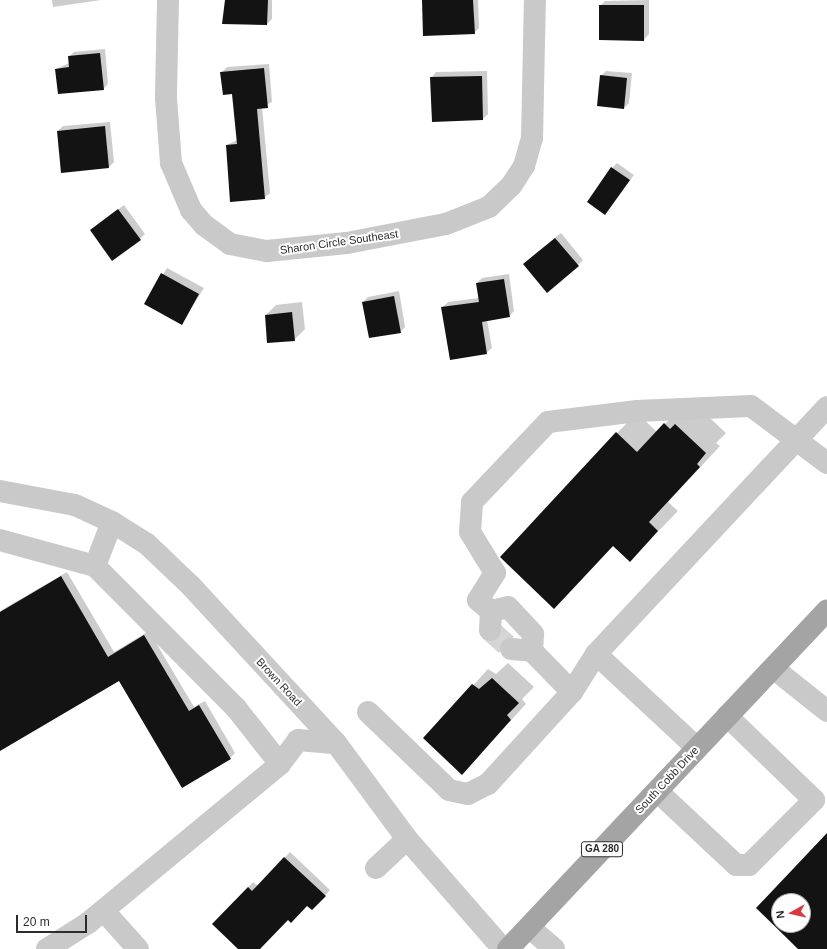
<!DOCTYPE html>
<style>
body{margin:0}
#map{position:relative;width:827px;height:949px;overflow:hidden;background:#fff;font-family:Arial,sans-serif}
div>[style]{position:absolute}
.shadow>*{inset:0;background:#0003}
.building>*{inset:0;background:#131313}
.minor-tunnel>*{height:22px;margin-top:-11px;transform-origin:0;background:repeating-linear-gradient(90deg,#d5d5d5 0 22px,transparent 0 33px)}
.minor>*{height:22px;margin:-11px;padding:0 11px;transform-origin:11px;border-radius:11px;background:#c9c9c9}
.major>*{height:22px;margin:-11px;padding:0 11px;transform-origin:11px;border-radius:11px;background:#a4a4a4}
span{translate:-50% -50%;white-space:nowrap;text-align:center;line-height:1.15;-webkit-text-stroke:4px #fff;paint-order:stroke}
.shield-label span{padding:1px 3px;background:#fff;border:1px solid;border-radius:3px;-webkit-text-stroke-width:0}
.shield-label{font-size:10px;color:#2c2c2c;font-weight:700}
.street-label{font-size:11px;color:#2c2c2c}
.north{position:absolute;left:771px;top:893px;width:40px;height:40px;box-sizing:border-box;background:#fff;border:1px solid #ababab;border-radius:50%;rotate:262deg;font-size:11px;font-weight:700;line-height:16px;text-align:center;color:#2c2c2c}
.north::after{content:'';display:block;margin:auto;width:14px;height:18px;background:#da373e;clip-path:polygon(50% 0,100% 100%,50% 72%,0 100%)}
.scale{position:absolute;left:16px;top:915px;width:71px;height:18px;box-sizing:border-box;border:2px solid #2c2c2c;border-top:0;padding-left:5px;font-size:12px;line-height:14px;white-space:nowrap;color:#2c2c2c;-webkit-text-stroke:3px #fff;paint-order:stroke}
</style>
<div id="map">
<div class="shadow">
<i style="clip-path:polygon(52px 0,101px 0,53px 7px)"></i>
<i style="clip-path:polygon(225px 0,272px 0,272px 19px,267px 24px)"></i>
<i style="clip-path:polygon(423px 0,478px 0,479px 28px,474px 33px)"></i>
<i style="clip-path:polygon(649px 0,649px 34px,644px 40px,600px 6px,605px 1px)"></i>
<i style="clip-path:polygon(105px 49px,108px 84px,103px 89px,56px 69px,69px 63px,69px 57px,74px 52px)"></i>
<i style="clip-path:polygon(269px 64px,272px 102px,262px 107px,270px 193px,264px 198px,227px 145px,237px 140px,233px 93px,222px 72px,227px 67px)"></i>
<i style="clip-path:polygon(487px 71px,488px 114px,483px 119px,433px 121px,431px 78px,436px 72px)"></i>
<i style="clip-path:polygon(606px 71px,632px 73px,629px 103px,624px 108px,601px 76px)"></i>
<i style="clip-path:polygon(110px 122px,114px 162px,109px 167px,62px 172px,58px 131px,63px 126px)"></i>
<i style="clip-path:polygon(617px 163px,634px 175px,605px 214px,612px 168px)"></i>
<i style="clip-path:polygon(124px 205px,145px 234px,140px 239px,91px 230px)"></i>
<i style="clip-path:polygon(561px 233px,583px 260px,578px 265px,529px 259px)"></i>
<i style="clip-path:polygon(167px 268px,204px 288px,182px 323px,146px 303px)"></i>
<i style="clip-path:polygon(509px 274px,514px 311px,509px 316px,487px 320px,492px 348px,486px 353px,443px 307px,448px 302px,479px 298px,477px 283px,482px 278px)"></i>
<i style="clip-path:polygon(399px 291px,405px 327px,400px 332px,363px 302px,368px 297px)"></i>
<i style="clip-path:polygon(302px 302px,305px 329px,294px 340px,266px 315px,276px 305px)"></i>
<i style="clip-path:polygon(685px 404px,696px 405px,726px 433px,716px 443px,720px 446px,668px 502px,678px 511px,630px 560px,617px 433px,637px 413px,657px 432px)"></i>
<i style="clip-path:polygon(67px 572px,114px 652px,149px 631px,194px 707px,205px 701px,235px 753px,230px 758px,119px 680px,0 750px,0 611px)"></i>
<i style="clip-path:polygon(508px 663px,534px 687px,522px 699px,526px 704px,462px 773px,425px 738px,488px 669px,496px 674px)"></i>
<i style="clip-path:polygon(290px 852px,330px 890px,312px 909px,307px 905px,288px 918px,259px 949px,239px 949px,214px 924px,253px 882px,258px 886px)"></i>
</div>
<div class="building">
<i style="clip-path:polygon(225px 0,268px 0,267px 25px,222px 24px)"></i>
<i style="clip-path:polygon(422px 0,473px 0,475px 34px,423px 36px)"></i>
<i style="clip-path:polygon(599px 5px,644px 5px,644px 41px,599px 40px)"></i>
<i style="clip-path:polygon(100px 53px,104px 90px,58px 94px,55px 69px,69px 67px,68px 56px)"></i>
<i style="clip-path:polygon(264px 68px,268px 108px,257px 109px,265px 199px,230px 202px,226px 145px,237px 144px,232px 94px,223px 95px,220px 72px)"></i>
<i style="clip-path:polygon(600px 75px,627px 78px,624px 109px,597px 106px)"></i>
<i style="clip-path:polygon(482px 76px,483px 120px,432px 122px,430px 77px)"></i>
<i style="clip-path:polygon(105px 126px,109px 168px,61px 173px,57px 131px)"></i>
<i style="clip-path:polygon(611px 167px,630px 180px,605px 215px,587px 202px)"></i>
<i style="clip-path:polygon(118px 209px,141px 240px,112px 261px,90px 230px)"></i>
<i style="clip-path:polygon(555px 238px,579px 266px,547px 293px,523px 264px)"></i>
<i style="clip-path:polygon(161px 273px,199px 294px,182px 325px,144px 304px)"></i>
<i style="clip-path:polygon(504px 279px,510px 317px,482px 322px,487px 354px,450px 360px,441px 307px,479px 302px,476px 283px)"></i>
<i style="clip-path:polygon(394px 296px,401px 333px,369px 338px,362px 302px)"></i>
<i style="clip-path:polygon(292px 312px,295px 341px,267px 343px,265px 315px)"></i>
<i style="clip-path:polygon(664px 423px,670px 429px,675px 424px,706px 453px,697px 464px,700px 467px,649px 522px,658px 531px,630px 562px,613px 546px,554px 609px,500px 557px,616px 432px,637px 452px)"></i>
<i style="clip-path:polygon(61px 576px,108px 657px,144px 635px,189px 711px,199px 705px,231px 759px,182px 788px,119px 681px,0 751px,0 612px)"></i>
<i style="clip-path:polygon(492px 678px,519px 703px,507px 715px,511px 720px,462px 775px,423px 738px,472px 684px,479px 689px)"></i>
<i style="clip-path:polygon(evenodd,827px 833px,827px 949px,798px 949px,756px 908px,827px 833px,779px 901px,803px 901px,803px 925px,779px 925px,779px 901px)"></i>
<i style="clip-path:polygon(284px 857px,326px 896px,312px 910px,307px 906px,291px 923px,288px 920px,260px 949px,238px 949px,212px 924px,248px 887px,252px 891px)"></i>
</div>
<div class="minor-tunnel">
<i style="left:490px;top:630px;width:28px;rotate:42deg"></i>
</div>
<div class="minor">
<i style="left:168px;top:0;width:98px;rotate:91.2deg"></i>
<i style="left:166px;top:98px;width:65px;rotate:85.6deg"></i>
<i style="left:171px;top:163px;width:51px;rotate:66.9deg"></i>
<i style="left:191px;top:210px;width:20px;rotate:49deg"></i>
<i style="left:204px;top:225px;width:32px;rotate:36deg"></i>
<i style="left:230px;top:244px;width:38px;rotate:11deg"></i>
<i style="left:267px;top:251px;width:80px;rotate:-5.7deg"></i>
<i style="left:347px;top:243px;width:101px;rotate:-10.9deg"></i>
<i style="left:446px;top:224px;width:46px;rotate:-21.6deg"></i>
<i style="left:489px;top:207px;width:30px;rotate:-44deg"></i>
<i style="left:511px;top:186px;width:24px;rotate:-57deg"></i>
<i style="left:524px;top:166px;width:29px;rotate:-74deg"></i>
<i style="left:532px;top:138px;width:138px;rotate:-88.8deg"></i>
<i style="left:0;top:491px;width:76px;rotate:10.6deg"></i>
<i style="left:75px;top:505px;width:41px;rotate:24.7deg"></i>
<i style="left:112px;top:522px;width:41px;rotate:32.2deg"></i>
<i style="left:147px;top:544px;width:61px;rotate:43.7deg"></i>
<i style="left:191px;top:586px;width:214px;rotate:47.3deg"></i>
<i style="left:336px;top:743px;width:119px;rotate:53.5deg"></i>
<i style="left:407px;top:839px;width:146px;rotate:48.9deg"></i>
<i style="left:0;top:540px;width:98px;rotate:15.3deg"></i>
<i style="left:95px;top:566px;width:200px;rotate:45.2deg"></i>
<i style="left:236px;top:708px;width:71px;rotate:51.8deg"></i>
<i style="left:280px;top:764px;width:30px;rotate:-53deg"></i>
<i style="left:298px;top:740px;width:38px;rotate:5deg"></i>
<i style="left:95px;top:566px;width:47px;rotate:-68.9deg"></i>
<i style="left:491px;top:611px;width:17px;rotate:-13deg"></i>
<i style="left:508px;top:607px;width:37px;rotate:47deg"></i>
<i style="left:533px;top:634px;width:17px;rotate:93deg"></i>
<i style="left:490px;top:630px;width:19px;rotate:-87deg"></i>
<i style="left:491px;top:611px;width:17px;rotate:-140deg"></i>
<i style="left:478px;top:600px;width:32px;rotate:-58deg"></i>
<i style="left:495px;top:573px;width:48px;rotate:-121.4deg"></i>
<i style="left:470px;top:532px;width:30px;rotate:-86deg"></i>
<i style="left:472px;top:502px;width:110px;rotate:-46.5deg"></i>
<i style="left:548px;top:422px;width:90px;rotate:-7deg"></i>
<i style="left:637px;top:411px;width:114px;rotate:-2.5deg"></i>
<i style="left:751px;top:406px;width:95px;rotate:36.9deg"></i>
<i style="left:511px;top:649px;width:21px;rotate:5deg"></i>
<i style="left:532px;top:651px;width:57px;rotate:45.7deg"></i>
<i style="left:596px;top:654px;width:138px;rotate:42.9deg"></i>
<i style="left:773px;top:668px;width:69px;rotate:38.5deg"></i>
<i style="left:368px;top:712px;width:112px;rotate:43.9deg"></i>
<i style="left:449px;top:790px;width:19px;rotate:12deg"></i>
<i style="left:468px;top:794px;width:22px;rotate:-27deg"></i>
<i style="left:488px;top:784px;width:125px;rotate:-47.6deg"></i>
<i style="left:572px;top:692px;width:45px;rotate:-57.7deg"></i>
<i style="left:596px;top:654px;width:338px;rotate:-46.9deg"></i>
<i style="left:657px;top:791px;width:108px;rotate:43.1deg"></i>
<i style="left:736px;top:865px;width:13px"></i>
<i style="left:749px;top:865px;width:92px;rotate:-45deg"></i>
<i style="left:814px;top:800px;width:121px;rotate:-136deg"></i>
<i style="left:376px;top:868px;width:42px;rotate:-43.1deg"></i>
<i style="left:104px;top:911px;width:51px;rotate:48.2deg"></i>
<i style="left:529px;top:927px;width:33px;rotate:41deg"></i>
<i style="left:47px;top:949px;width:49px;rotate:-32.4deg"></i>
<i style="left:88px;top:923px;width:249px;rotate:-39.6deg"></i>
</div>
<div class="major">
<i style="left:508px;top:949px;width:465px;rotate:-46.7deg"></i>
</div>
<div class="shield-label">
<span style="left:602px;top:849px">GA 280</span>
</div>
<div class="street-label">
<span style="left:339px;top:242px;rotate:-8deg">Sharon Circle Southeast</span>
<span style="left:279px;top:682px;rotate:47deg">Brown Road</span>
<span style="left:667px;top:780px;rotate:-47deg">South Cobb Drive</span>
</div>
<div class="north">N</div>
<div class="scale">20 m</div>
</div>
